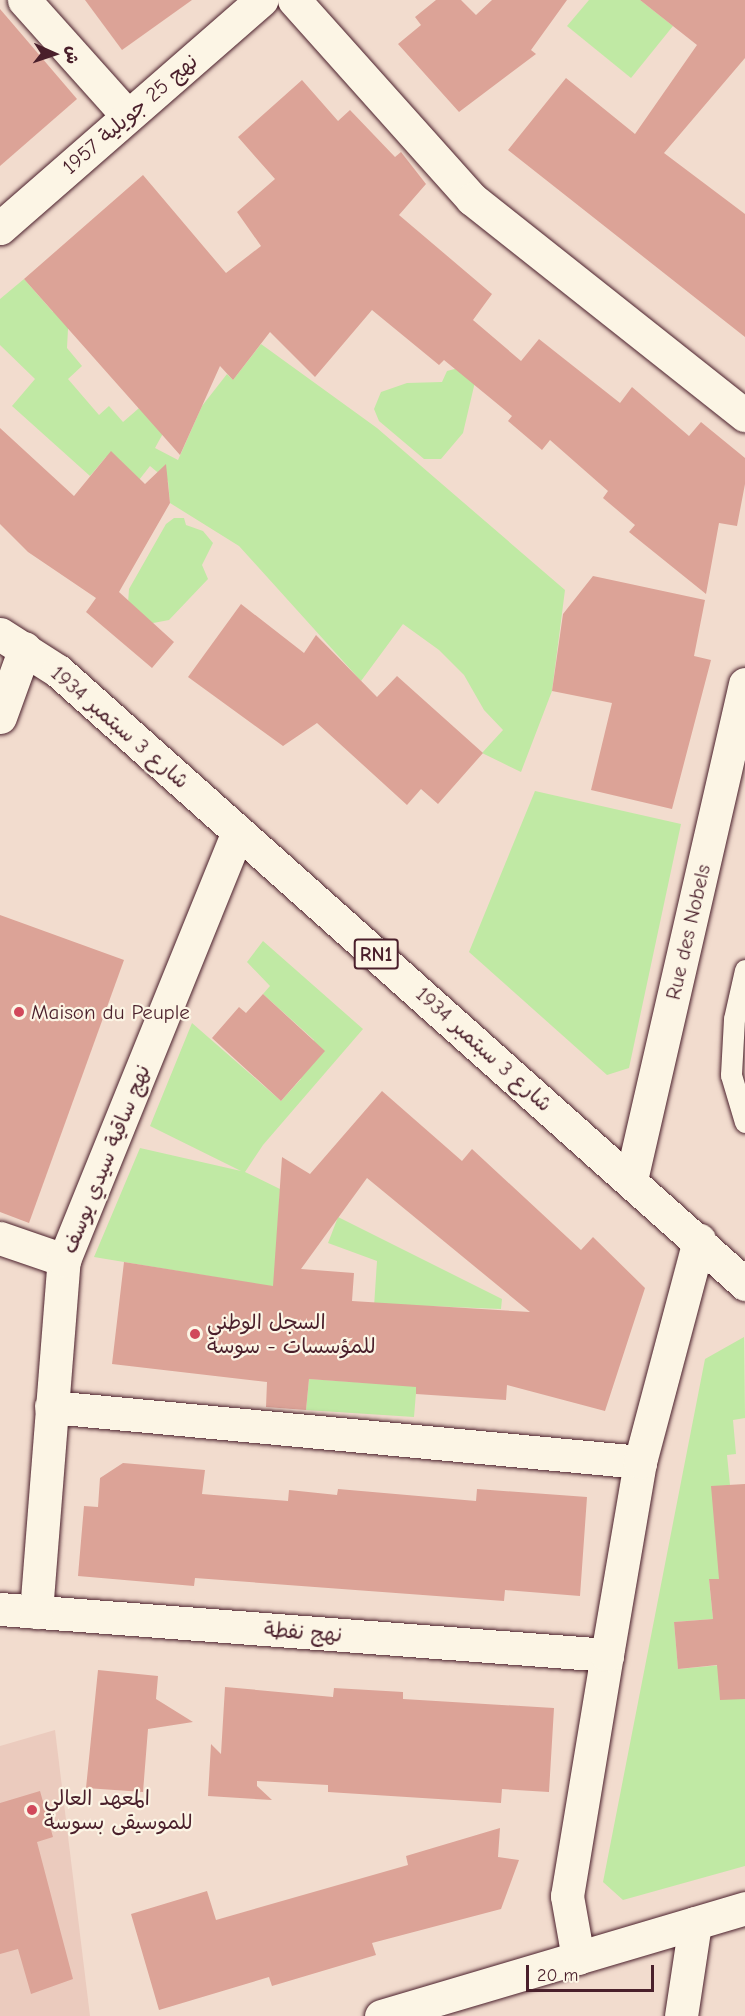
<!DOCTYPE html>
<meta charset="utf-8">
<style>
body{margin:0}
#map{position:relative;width:745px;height:2016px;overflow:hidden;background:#f2dcce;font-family:"Comic Neue","Playpen Sans Arabic",sans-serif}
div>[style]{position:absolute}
.built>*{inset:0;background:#ebcbbe}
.green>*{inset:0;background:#c0e9a4}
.building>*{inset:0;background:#dca397}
.roads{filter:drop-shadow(0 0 2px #4a1f2b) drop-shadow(0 0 2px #4a1f2b)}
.lane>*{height:21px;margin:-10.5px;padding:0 10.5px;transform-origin:10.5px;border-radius:10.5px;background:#fcf5e5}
.street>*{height:33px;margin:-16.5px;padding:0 16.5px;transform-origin:16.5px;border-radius:16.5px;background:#fcf5e5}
.primary>*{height:33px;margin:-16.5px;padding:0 16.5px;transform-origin:16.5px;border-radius:16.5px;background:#fcf5e5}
.dots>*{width:16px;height:16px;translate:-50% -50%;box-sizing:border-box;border:3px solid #fcf5e5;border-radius:50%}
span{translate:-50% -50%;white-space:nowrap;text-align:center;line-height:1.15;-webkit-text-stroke:4.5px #fcf5e5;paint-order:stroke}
.shield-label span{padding:2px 4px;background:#fcf5e5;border:2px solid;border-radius:4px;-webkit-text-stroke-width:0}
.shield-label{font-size:20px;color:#4a1f2b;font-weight:700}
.street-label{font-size:21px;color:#4a1f2b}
.poi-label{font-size:21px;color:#4a1f2b}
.left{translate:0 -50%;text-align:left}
.north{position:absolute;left:24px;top:24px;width:60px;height:60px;-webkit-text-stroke:4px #fcf5e5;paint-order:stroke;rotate:93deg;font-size:16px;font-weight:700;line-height:24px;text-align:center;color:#4a1f2b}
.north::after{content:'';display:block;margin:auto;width:21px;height:27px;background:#4a1f2b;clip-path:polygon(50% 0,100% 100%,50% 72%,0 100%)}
.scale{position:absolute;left:526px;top:1965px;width:128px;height:27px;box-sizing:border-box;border:3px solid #4a1f2b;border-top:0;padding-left:8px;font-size:18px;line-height:21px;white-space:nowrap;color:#4a1f2b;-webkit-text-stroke:4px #fcf5e5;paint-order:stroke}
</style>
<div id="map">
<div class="built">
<i style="clip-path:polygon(55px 1730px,90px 2016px,0 2016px,0 1746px)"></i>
</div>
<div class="green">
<i style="clip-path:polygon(589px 0,640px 0,673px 26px,631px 78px,567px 26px)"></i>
<i style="clip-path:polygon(24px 279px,53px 312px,79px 316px,68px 329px,67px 348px,82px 366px,68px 379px,99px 415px,109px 406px,123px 422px,146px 402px,172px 417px,155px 448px,178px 460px,202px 406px,227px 374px,233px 380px,261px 344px,377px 428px,565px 590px,552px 691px,521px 772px,482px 753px,503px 730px,484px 710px,464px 675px,439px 650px,403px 624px,361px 681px,239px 546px,170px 503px,168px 481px,150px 466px,139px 480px,106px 457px,90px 476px,12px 406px,35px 379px,0 345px,0 299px)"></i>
<i style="clip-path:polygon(462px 367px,475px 382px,463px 433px,441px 459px,424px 459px,379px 421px,374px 409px,381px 392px,407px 383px,442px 382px,447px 371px)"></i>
<i style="clip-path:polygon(174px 518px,184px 518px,186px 525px,203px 531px,213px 543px,202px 565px,208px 579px,169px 620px,148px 624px,128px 604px,129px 589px,166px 524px)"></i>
<i style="clip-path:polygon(535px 791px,681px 824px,629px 1068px,607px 1075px,469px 952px)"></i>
<i style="clip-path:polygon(263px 941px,363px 1029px,263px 1145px,245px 1172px,280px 1189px,274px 1287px,94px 1257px,140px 1148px,241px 1171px,150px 1126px,192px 1023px,281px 1101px,301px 1079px,289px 1068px,314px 1040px,263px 994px,270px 986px,247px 962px)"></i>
<i style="clip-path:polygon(338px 1217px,502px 1299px,501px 1309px,429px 1306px,425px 1368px,418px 1368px,414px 1417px,306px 1410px,309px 1379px,369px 1383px,377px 1261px,328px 1243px)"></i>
<i style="clip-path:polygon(744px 1337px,745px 1418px,733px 1420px,736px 1454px,727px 1455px,730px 1485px,719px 1579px,709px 1580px,713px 1619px,674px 1622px,678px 1669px,722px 1665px,745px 1691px,745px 1866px,623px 1900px,603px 1882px,705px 1359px)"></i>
</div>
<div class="building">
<i style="clip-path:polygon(85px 0,192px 0,122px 50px)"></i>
<i style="clip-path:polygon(436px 0,461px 0,476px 15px,492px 0,567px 0,531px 50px,536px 54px,459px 112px,398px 44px,421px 25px,415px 17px)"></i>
<i style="clip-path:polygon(640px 0,745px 0,745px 58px,664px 153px,745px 214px,745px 337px,508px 150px,566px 78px,635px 134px,697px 45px)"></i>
<i style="clip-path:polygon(0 9px,77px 99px,0 166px)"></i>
<i style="clip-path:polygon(302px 80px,338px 121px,350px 110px,395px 157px,401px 152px,426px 184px,399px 215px,492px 294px,473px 320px,521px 361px,539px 339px,620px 403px,632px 387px,689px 436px,701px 422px,745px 458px,745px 484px,737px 526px,719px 523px,706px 594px,629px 532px,635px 525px,603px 498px,608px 491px,550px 440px,542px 450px,508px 421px,512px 416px,444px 360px,439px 365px,372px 310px,315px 377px,270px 332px,233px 380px,220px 366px,180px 455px,24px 279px,143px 175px,226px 273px,261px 246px,237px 212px,275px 179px,238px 137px)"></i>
<i style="clip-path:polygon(0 428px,74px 496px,111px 451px,145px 484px,166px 464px,170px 503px,119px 592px,174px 642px,152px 668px,86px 612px,96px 598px,28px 552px,0 524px)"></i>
<i style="clip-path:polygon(593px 576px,705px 600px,694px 656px,711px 660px,672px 809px,591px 790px,612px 703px,552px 691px,563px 614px)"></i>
<i style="clip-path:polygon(241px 604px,304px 653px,316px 635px,377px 697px,397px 676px,483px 753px,438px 804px,421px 789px,407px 805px,317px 723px,283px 746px,188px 677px)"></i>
<i style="clip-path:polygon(0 915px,124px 960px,29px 1223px,0 1212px)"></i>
<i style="clip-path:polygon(263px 994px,325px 1051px,281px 1101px,212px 1038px,239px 1007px,246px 1013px)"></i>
<i style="clip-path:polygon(evenodd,382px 1091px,462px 1161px,472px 1149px,581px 1250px,593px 1237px,645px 1288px,605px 1411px,507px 1385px,506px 1400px,416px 1394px,416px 1387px,309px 1379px,306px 1410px,266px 1407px,267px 1382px,112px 1364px,124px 1262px,273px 1286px,282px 1157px,310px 1174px,382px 1091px,367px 1178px,530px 1312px,352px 1301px,354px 1273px,301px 1269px,367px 1178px)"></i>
<i style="clip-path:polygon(123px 1463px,205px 1470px,202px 1494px,288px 1501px,289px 1490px,337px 1495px,338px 1489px,476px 1501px,477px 1489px,587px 1497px,580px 1596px,505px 1590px,504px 1601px,195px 1578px,194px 1586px,78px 1576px,84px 1506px,98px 1507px,100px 1478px)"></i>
<i style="clip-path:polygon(745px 1484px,745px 1699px,720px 1700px,717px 1665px,678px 1669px,674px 1622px,713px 1619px,709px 1579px,719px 1579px,711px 1486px)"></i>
<i style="clip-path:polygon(98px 1670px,158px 1676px,156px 1699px,193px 1722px,148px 1729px,143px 1792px,86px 1788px)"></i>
<i style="clip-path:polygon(225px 1687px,333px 1697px,334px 1688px,403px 1692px,403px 1699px,554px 1708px,549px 1792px,502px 1789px,501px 1803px,328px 1792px,328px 1785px,257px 1781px,257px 1786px,272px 1800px,208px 1796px,211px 1744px,221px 1754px)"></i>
<i style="clip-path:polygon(40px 1791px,53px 1837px,37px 1842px,73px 1979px,31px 1994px,18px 1949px,0 1954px,0 1803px)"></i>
<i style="clip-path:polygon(500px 1828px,498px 1857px,519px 1860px,501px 1909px,372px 1943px,376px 1955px,272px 1986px,269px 1977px,159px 2010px,131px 1914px,207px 1891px,216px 1920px,408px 1865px,406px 1856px)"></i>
</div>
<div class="roads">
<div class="lane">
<i style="left:745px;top:970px;width:50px;rotate:102.7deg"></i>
<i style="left:734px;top:1019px;width:56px;rotate:93.1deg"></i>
<i style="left:731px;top:1075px;width:49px;rotate:73.4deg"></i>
</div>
<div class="street">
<i style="left:24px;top:0;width:154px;rotate:48.2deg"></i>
<i style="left:294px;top:0;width:267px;rotate:48.2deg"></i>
<i style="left:472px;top:199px;width:348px;rotate:38.4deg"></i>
<i style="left:0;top:228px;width:347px;rotate:-41.1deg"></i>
<i style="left:0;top:717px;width:73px;rotate:-70.1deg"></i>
<i style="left:631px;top:1180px;width:509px;rotate:-77.06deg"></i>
<i style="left:0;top:1238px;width:68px;rotate:19deg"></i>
<i style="left:51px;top:1407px;width:592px;rotate:5.33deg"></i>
<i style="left:0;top:1609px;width:609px;rotate:4.33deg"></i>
<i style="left:36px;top:1612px;width:353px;rotate:-85.5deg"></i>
<i style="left:64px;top:1260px;width:462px;rotate:-67.9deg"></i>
<i style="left:578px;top:1958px;width:63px;rotate:-100.1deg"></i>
<i style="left:567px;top:1896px;width:244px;rotate:-80.6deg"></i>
<i style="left:607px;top:1655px;width:196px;rotate:-80.3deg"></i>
<i style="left:640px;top:1462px;width:230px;rotate:-75.1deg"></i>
<i style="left:681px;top:2016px;width:94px;rotate:-81.4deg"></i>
</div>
<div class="primary">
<i style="left:0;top:634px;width:69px;rotate:32.5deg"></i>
<i style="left:58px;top:671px;width:921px;rotate:41.74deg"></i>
<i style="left:381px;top:2016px;width:380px;rotate:-16.5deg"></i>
</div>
</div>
<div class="dots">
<i style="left:19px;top:1012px;background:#d1495b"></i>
<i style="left:195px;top:1334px;background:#d1495b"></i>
<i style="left:32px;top:1810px;background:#d1495b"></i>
</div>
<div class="shield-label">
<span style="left:376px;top:954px">RN1</span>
</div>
<div class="street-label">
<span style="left:130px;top:114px;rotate:-41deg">نهج 25 جويلية 1957</span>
<span style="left:120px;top:727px;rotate:41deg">شارع 3 سبتمبر 1934</span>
<span style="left:688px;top:932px;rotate:-77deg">Rue des Nobels</span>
<span style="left:484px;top:1049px;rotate:42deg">شارع 3 سبتمبر 1934</span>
<span style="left:106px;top:1159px;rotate:-68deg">نهج ساقية سيدي يوسف</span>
<span style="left:303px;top:1632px;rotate:4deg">نهج نفطة</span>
</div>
<div class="poi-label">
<span class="left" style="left:31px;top:1012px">Maison du Peuple</span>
<span class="left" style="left:207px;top:1334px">السجل الوطني<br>للمؤسسات - سوسة</span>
<span class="left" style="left:44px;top:1810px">المعهد العالي<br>للموسيقى بسوسة</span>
</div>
<div class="north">ش</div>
<div class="scale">20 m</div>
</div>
